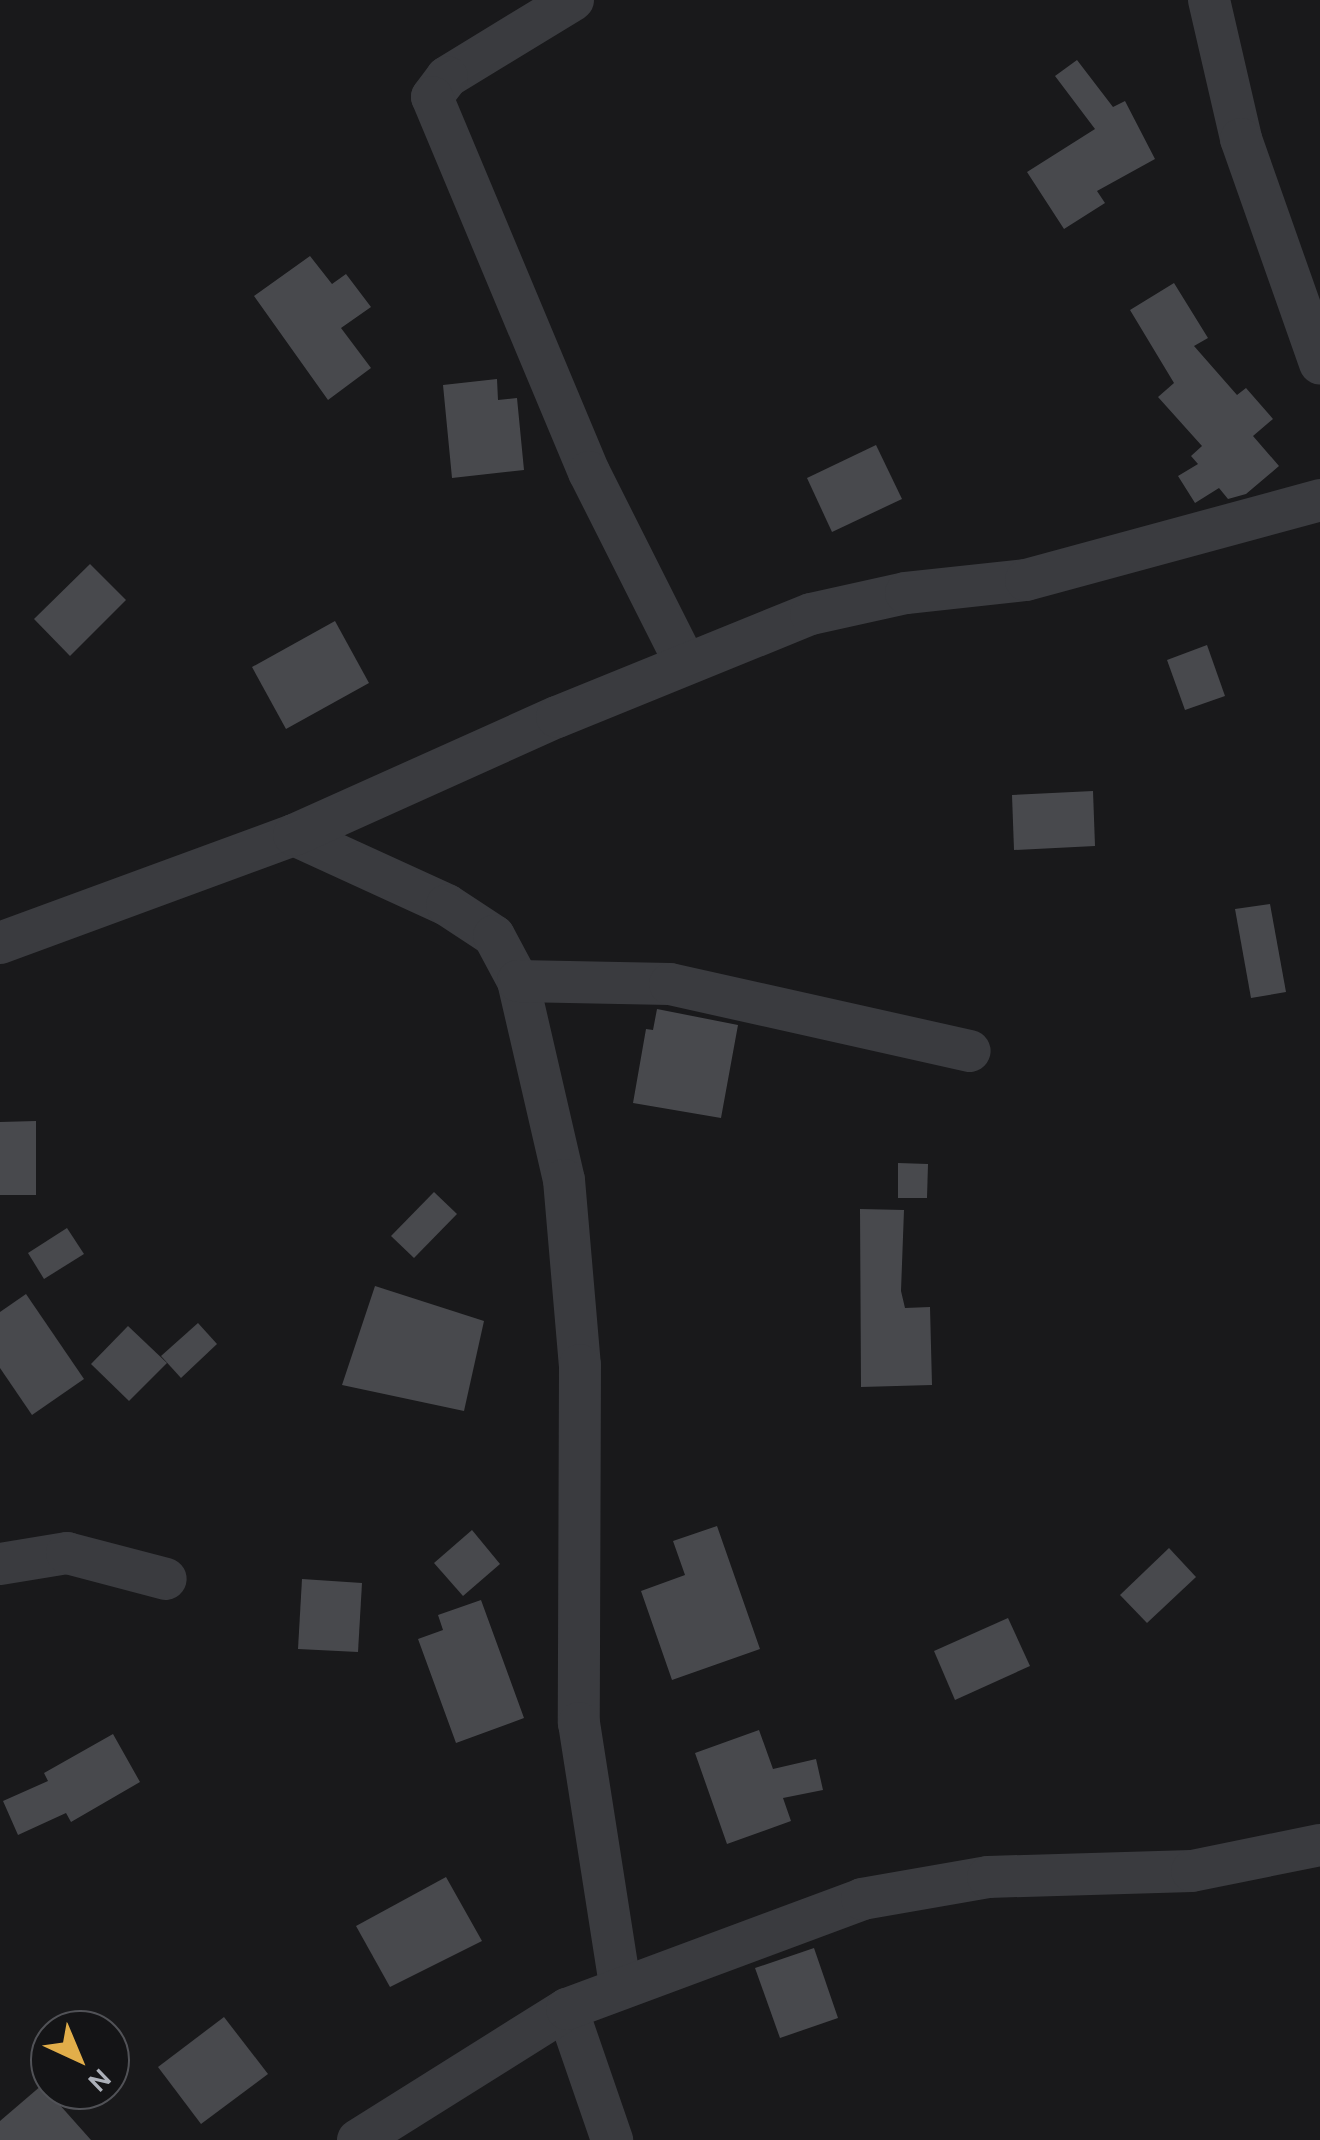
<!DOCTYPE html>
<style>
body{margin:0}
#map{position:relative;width:1320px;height:2140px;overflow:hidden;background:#19191b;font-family:Karla,sans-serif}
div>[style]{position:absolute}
.building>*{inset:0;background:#48494d}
.minor>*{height:42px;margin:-21px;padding:0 21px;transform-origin:21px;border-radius:21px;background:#3a3b3f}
span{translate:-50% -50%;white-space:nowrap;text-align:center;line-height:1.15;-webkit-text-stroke:9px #141416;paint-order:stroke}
.north{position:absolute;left:30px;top:2010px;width:100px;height:100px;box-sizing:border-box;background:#141416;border:2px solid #515257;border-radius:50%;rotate:136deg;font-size:28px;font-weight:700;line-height:40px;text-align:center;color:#acb0b9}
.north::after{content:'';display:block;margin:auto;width:35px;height:45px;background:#e2ae4a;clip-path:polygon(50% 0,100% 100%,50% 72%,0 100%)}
</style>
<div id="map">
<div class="building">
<i style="clip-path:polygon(1077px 60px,1113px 107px,1125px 101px,1155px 159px,1097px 191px,1105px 203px,1064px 229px,1027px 172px,1095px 129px,1055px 76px)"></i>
<i style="clip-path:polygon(310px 256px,332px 284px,346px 274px,371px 307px,341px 328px,371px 368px,328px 400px,254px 296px)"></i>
<i style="clip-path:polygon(1174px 283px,1208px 338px,1194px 346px,1237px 395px,1246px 388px,1273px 419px,1253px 436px,1279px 466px,1246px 494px,1228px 499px,1219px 488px,1195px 503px,1178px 476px,1198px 464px,1191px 456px,1202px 446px,1158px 397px,1174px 383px,1130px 310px)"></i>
<i style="clip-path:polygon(497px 379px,498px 400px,517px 398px,524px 470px,452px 478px,443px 385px)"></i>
<i style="clip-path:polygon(876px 445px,902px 499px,832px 532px,807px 478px)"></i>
<i style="clip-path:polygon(90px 564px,126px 600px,70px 656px,34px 619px)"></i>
<i style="clip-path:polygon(335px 621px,369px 683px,286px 729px,252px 667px)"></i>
<i style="clip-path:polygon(1207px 645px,1225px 696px,1185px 710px,1167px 660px)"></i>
<i style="clip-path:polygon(1093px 791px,1095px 846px,1014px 850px,1012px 795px)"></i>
<i style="clip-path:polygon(1270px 904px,1286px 992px,1251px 998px,1235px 909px)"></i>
<i style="clip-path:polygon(657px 1009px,738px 1025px,721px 1118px,633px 1103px,646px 1029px,653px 1030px)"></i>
<i style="clip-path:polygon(36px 1121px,36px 1195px,0 1195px,0 1122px)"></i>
<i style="clip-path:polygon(898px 1163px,928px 1164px,927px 1198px,898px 1198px)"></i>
<i style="clip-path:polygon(434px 1192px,457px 1214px,414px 1258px,391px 1236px)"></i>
<i style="clip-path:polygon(860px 1209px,904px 1210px,901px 1291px,905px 1308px,930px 1307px,932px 1385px,861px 1387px)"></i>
<i style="clip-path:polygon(67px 1228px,84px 1254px,44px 1279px,28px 1253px)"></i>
<i style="clip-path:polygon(375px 1286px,484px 1321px,464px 1411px,342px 1385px)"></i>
<i style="clip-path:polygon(26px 1294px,84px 1379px,32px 1415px,0 1368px,0 1312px)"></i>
<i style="clip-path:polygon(198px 1323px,217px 1344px,181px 1378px,161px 1356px)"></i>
<i style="clip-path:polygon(128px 1326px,167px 1363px,129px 1401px,91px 1364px)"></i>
<i style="clip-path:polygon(717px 1526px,760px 1649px,672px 1680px,641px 1591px,685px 1575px,673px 1541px)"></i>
<i style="clip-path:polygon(472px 1530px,500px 1564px,463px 1596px,434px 1563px)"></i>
<i style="clip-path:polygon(1169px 1548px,1196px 1577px,1147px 1623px,1120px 1595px)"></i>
<i style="clip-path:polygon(302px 1579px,362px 1583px,358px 1652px,298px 1649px)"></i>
<i style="clip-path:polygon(481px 1600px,524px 1718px,456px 1743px,418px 1639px,443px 1630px,438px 1615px)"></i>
<i style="clip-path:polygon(1008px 1618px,1030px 1666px,955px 1700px,934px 1651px)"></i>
<i style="clip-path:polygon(759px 1730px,773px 1769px,816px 1759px,823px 1790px,783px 1798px,791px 1821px,727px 1844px,695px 1753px)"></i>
<i style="clip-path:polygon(113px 1734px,140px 1782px,71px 1822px,66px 1813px,18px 1835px,3px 1801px,48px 1781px,44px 1773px)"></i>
<i style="clip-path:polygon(446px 1877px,482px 1941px,390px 1987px,356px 1926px)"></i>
<i style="clip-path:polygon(814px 1948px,838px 2018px,780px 2038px,755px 1968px)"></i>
<i style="clip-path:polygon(224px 2017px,268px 2074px,201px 2124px,158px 2067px)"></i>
<i style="clip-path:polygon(42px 2085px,91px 2140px,0 2140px,0 2121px)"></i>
</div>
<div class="minor">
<i style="left:573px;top:0;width:148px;rotate:148.6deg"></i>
<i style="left:447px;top:77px;width:25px;rotate:127deg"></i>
<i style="left:432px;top:97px;width:407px;rotate:67.3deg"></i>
<i style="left:589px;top:472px;width:214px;rotate:63.3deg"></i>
<i style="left:1209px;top:0;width:143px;rotate:77deg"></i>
<i style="left:1241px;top:139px;width:238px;rotate:70.6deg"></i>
<i style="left:294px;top:835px;width:168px;rotate:24.6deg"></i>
<i style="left:447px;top:905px;width:56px;rotate:33.4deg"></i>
<i style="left:494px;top:936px;width:51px;rotate:61.9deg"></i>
<i style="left:518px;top:981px;width:204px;rotate:77deg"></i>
<i style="left:564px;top:1180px;width:186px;rotate:85.1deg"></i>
<i style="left:580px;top:1365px;width:358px;rotate:90.2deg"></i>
<i style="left:579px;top:1723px;width:264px;rotate:81.1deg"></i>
<i style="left:0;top:943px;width:313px;rotate:-20.2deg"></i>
<i style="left:294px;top:835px;width:288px;rotate:-24.2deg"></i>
<i style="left:557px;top:717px;width:274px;rotate:-22.1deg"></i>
<i style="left:811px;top:614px;width:97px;rotate:-12.5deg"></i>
<i style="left:906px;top:593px;width:121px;rotate:-6.2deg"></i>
<i style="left:1026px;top:580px;width:305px;rotate:-15.2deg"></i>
<i style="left:518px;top:981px;width:152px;rotate:1.1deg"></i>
<i style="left:670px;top:984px;width:307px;rotate:12.6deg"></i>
<i style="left:0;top:1564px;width:68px;rotate:-9.3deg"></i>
<i style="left:67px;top:1553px;width:102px;rotate:14.7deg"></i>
<i style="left:567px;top:2009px;width:139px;rotate:71deg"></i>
<i style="left:358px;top:2140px;width:247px;rotate:-32.1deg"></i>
<i style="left:567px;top:2009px;width:315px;rotate:-20.4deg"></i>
<i style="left:862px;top:1899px;width:128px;rotate:-9.9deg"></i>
<i style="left:988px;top:1877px;width:204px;rotate:-1.7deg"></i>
<i style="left:1192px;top:1871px;width:131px;rotate:-11.5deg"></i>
</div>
<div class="north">N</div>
</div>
